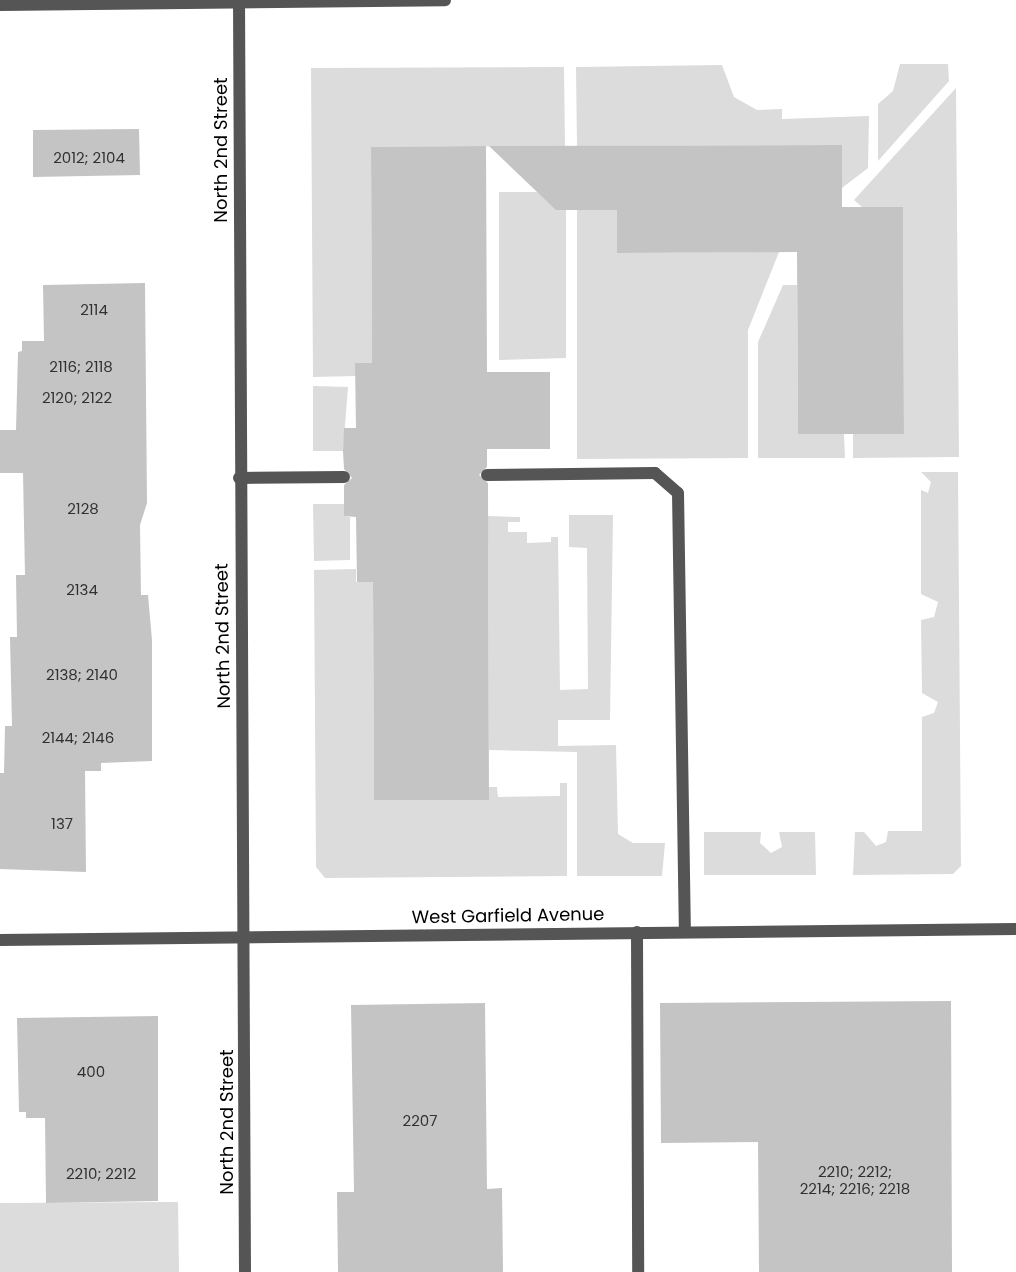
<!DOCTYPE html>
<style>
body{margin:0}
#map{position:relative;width:1016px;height:1272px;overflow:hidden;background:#fff;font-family:Poppins,sans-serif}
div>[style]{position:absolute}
.green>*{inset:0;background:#dcdcdc}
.building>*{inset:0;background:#c4c4c4}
.lane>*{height:12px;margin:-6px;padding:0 6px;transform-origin:6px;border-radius:6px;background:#555}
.street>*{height:12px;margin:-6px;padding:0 6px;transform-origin:6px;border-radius:6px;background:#555}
span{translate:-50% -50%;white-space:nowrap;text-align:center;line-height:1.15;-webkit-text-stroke:4.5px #fff;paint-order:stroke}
.number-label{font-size:15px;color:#313131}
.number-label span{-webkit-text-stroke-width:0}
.street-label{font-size:18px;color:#000}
</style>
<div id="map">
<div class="green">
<i style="clip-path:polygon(900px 64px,948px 64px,949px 81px,878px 161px,878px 104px,893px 91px)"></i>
<i style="clip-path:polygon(722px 65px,734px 97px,757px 110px,782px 109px,782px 119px,869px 116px,868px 168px,842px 188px,842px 145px,577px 146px,576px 67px)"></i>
<i style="clip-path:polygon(564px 67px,565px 146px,371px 147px,372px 363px,356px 363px,356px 376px,313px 377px,311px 68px)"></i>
<i style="clip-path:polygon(956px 88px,959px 457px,853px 458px,853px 434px,904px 434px,903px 207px,862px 207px,854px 200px)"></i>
<i style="clip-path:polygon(499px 192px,537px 192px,566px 210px,566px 358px,499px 360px)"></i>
<i style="clip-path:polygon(617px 207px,618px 253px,779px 252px,748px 330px,748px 458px,577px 459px,577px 210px)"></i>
<i style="clip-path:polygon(783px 285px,797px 285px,798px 434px,844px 434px,845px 458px,758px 458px,758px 342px)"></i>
<i style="clip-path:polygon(313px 386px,348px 387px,343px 451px,313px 451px)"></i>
<i style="clip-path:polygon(921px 472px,958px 472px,961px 866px,953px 874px,853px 875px,855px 832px,864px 832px,876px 846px,886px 842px,888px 831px,922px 831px,922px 717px,934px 713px,938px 702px,922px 693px,921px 620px,934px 617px,938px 602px,921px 594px,921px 490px,928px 493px,931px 482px)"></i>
<i style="clip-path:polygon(313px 504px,344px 504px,344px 516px,350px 517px,350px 560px,314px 561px)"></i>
<i style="clip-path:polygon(569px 515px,613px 515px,610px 720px,558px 720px,558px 746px,616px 745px,618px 834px,633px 843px,665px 843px,662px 876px,577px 876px,577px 752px,489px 750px,488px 516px,520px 517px,520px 522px,508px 522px,508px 532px,527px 532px,527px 543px,551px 542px,551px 537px,558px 537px,560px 690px,588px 689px,587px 548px,569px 547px)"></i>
<i style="clip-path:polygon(356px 569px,356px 582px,373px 582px,374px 800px,489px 800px,489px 787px,497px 787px,498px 797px,560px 796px,560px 783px,567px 783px,567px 876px,325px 878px,316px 867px,314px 570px)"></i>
<i style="clip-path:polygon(704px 832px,761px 832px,760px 843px,771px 853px,782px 847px,779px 832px,815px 832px,816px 875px,704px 875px)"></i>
<i style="clip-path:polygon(178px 1202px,179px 1272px,0 1272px,0 1203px)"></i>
</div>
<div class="building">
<i style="clip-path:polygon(139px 129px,140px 175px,33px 177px,33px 130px)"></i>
<i style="clip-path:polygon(842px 145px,842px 207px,903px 207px,904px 434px,798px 434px,797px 252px,617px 253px,617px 210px,556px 210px,489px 146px)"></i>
<i style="clip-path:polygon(486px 146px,487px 372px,550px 372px,550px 449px,487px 449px,487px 467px,479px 475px,488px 483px,489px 800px,374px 800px,373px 582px,357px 582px,356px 517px,344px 516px,344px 485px,352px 478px,344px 469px,343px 451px,344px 428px,356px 428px,355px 363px,372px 363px,371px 147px)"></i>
<i style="clip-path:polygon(145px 283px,147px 503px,140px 525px,141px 595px,148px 595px,152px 640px,152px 761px,101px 763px,101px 771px,85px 771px,86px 872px,0 869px,0 773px,4px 773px,5px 726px,12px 726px,10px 637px,17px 637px,16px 575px,25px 575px,23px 473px,0 473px,0 430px,16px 430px,18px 352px,22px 351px,22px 341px,44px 341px,43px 285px)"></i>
<i style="clip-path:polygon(951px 1001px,952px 1272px,759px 1272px,758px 1142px,661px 1143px,660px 1003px)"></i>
<i style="clip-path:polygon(485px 1003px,487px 1189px,502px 1188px,503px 1272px,338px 1272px,337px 1192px,354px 1192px,351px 1005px)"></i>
<i style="clip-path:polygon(158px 1016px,158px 1201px,46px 1203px,45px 1118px,26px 1118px,26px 1112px,19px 1112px,17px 1018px)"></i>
</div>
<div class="lane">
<i style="left:487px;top:475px;width:168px;rotate:-0.7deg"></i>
<i style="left:655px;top:473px;width:30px;rotate:41deg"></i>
<i style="left:678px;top:493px;width:439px;rotate:89.1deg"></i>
<i style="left:239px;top:478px;width:105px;rotate:-0.5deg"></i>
<i style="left:637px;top:932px;width:340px;rotate:89.8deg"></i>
</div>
<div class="street">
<i style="left:239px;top:0;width:1272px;rotate:89.73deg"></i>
<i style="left:0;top:5px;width:445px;rotate:-0.6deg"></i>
<i style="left:0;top:940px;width:1016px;rotate:-0.62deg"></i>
</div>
<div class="number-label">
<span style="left:89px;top:158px">2012; 2104</span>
<span style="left:94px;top:310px">2114</span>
<span style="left:81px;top:367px">2116; 2118</span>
<span style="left:77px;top:398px">2120; 2122</span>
<span style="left:83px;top:509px">2128</span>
<span style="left:82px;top:590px">2134</span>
<span style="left:82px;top:675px">2138; 2140</span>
<span style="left:78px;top:738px">2144; 2146</span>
<span style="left:62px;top:824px">137</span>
<span style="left:91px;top:1072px">400</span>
<span style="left:420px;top:1121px">2207</span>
<span style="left:855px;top:1180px">2210; 2212;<br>2214; 2216; 2218</span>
<span style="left:101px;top:1174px">2210; 2212</span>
</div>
<div class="street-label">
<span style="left:221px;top:150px;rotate:-90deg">North 2nd Street</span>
<span style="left:223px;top:636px;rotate:-91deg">North 2nd Street</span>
<span style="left:508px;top:916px;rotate:-1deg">West Garfield Avenue</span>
<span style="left:227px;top:1122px;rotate:-90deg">North 2nd Street</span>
</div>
</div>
